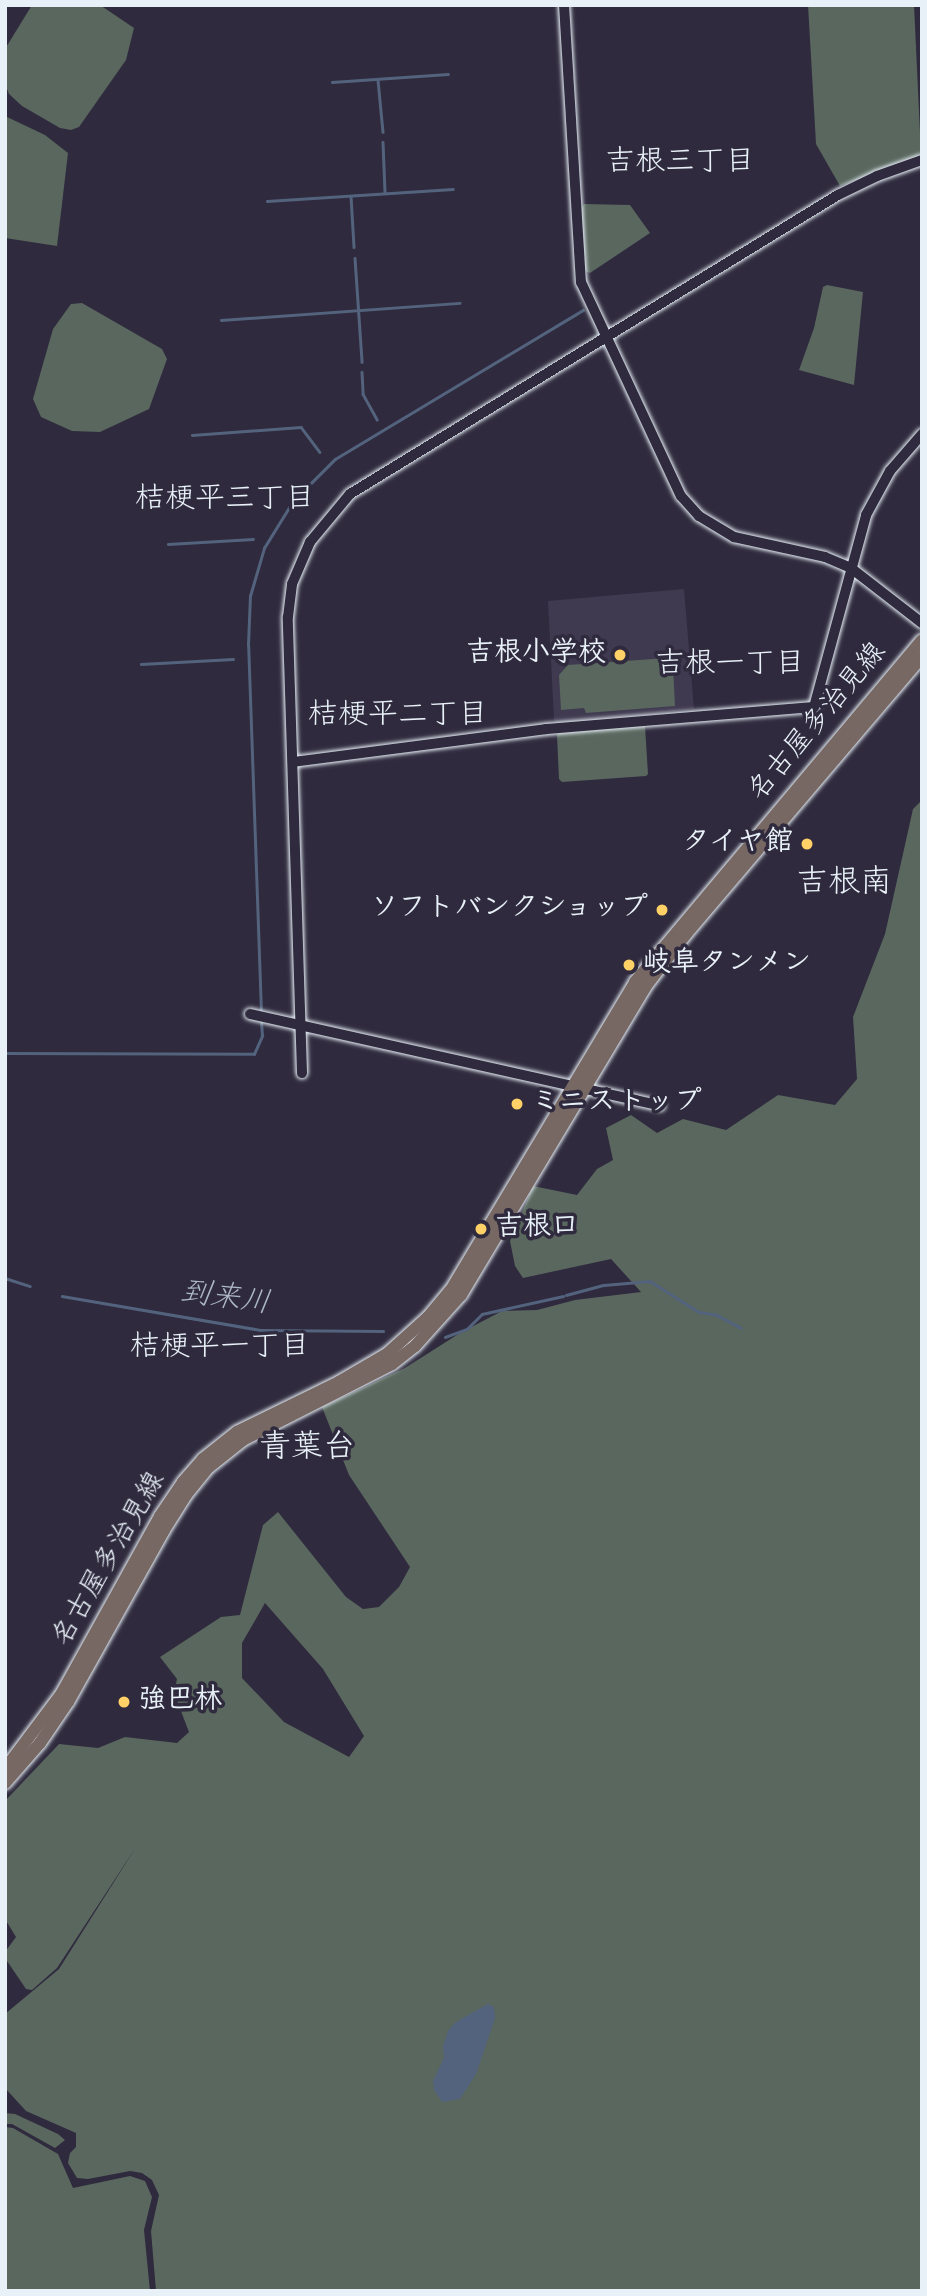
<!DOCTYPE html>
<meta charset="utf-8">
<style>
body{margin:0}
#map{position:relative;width:927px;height:2296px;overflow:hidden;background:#2f2a3d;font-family:Dekko,"Klee One",sans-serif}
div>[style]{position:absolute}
.built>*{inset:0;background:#403a50}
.green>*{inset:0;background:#59675e}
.water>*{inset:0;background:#53637d}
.stream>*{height:2.5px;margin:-1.25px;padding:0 1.25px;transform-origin:1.25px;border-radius:1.25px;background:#53637d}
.roads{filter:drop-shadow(0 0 2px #e8f1f8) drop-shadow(0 0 2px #e8f1f8)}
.minor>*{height:10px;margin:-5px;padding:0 5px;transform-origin:5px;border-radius:5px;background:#2f2a3d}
.major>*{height:12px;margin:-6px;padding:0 6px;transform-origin:6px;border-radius:6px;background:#776864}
.dots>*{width:19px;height:19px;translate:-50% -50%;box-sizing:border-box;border:4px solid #2f2a3d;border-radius:50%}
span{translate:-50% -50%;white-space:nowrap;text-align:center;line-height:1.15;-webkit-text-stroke:7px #2f2a3d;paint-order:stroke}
.poi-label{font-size:28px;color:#e8f1f8;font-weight:700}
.right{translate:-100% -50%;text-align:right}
.left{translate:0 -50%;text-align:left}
.street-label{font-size:28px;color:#e8f1f8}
.neighbourhood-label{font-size:30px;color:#e8f1f8}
.water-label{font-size:30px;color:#acb8c7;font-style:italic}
.quarter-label{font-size:32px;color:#e8f1f8}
.frame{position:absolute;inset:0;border:7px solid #e8f1f8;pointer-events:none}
</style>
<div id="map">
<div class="built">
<i style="clip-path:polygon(684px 589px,694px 709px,558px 723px,554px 720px,548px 601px)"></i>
</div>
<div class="green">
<i style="clip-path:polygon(32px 5px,100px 5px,134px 28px,126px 60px,79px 127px,71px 130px,60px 128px,22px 106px,9px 94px,5px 84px,5px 49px)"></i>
<i style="clip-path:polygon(808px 5px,914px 5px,921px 154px,918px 157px,840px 186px,816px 144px)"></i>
<i style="clip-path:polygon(5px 116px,45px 135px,68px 153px,57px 246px,5px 238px)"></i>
<i style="clip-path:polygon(584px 204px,630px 205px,650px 233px,590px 273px,583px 270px,580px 210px)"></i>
<i style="clip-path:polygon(827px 285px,863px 292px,854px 385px,799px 370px,814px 328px,823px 287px)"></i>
<i style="clip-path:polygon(82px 303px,162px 349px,167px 359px,149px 409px,100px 432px,72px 431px,41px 417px,33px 399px,53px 329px,71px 304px)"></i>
<i style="clip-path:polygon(668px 658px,673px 666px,675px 706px,586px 713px,584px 708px,561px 710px,559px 675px,568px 665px)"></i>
<i style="clip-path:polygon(645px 726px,648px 774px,646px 776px,562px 782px,559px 779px,557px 735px,560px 733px)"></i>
<i style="clip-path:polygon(evenodd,922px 800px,922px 2291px,156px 2291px,151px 2231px,159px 2195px,152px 2180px,142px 2173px,130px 2171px,88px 2179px,77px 2178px,68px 2163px,70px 2153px,76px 2147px,76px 2133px,26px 2111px,5px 2088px,5px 2014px,59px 1969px,136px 1847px,57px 1968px,32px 1990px,26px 1989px,5px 1958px,5px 1952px,16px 1937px,5px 1919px,5px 1801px,59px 1744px,98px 1748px,125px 1737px,177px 1743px,189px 1732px,174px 1693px,177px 1679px,160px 1657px,221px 1617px,240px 1615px,263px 1525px,278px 1512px,346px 1597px,363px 1609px,379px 1607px,399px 1587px,410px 1567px,349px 1475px,322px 1407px,405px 1368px,460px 1333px,502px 1311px,537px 1310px,575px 1300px,641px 1292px,611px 1259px,523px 1278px,515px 1266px,510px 1241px,533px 1186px,577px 1195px,597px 1169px,613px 1160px,606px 1128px,631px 1115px,657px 1133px,683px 1119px,726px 1130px,778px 1095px,835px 1105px,857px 1079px,853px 1017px,885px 934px,913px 809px,922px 800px,265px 1603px,323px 1669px,364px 1736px,349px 1757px,284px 1722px,242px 1678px,242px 1643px,265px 1603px)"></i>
<i style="clip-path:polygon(5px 2113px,15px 2114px,58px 2134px,65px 2140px,55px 2148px,12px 2124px,5px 2124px)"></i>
<i style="clip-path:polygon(5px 2127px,13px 2128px,58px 2154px,73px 2188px,130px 2176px,145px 2181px,152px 2197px,144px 2230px,150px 2291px,5px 2291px)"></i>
</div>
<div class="water">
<i style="clip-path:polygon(488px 2004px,494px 2007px,495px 2018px,476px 2074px,460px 2099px,442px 2102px,434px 2090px,433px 2081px,444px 2058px,443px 2046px,448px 2031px,456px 2022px)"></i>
</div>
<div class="stream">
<i style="left:378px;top:80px;width:52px;rotate:84.5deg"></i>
<i style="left:332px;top:82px;width:116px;rotate:-3.9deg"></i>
<i style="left:383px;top:142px;width:50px;rotate:87.7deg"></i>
<i style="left:351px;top:196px;width:51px;rotate:86.6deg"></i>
<i style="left:267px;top:201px;width:186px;rotate:-3.7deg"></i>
<i style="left:355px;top:258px;width:104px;rotate:86.1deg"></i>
<i style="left:221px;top:320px;width:239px;rotate:-4.1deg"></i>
<i style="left:362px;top:372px;width:22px;rotate:87deg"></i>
<i style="left:363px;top:394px;width:29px;rotate:61deg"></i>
<i style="left:192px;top:435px;width:109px;rotate:-4.2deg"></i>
<i style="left:301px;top:427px;width:31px;rotate:53deg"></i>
<i style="left:168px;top:544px;width:85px;rotate:-3.4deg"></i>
<i style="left:141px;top:664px;width:92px;rotate:-3.1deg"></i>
<i style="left:261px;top:1013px;width:368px;rotate:-92deg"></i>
<i style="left:248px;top:645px;width:49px;rotate:-87.7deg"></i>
<i style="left:250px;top:596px;width:50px;rotate:-73.7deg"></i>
<i style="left:264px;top:548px;width:55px;rotate:-58.3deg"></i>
<i style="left:293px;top:501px;width:59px;rotate:-45deg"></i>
<i style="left:335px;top:459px;width:289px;rotate:-31deg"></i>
<i style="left:5px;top:1053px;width:249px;rotate:0.2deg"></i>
<i style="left:254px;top:1054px;width:20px;rotate:-66deg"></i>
<i style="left:262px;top:1036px;width:16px;rotate:-94deg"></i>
<i style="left:5px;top:1278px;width:26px;rotate:18deg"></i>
<i style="left:566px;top:1295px;width:39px;rotate:-15deg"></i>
<i style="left:604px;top:1285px;width:46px;rotate:-5deg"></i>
<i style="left:650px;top:1281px;width:58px;rotate:32.3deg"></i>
<i style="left:699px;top:1312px;width:18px;rotate:9deg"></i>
<i style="left:717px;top:1315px;width:27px;rotate:28deg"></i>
<i style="left:62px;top:1296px;width:201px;rotate:9.7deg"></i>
<i style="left:260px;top:1330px;width:123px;rotate:0.5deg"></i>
<i style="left:445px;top:1337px;width:23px;rotate:-20deg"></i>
<i style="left:467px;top:1329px;width:21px;rotate:-45deg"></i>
<i style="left:482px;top:1314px;width:83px;rotate:-12.5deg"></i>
</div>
<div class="roads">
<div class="minor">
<i style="left:564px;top:5px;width:278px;rotate:86.5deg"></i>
<i style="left:581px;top:282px;width:236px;rotate:65deg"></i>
<i style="left:681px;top:496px;width:27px;rotate:48deg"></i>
<i style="left:699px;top:516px;width:41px;rotate:31deg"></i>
<i style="left:734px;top:537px;width:93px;rotate:12.4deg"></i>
<i style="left:825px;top:557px;width:28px;rotate:23deg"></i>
<i style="left:851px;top:568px;width:90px;rotate:37.8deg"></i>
<i style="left:293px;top:762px;width:255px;rotate:-7.4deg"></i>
<i style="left:546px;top:729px;width:269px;rotate:-4.7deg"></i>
<i style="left:814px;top:707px;width:199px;rotate:-74.8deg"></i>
<i style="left:866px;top:515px;width:50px;rotate:-61.4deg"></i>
<i style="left:890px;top:471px;width:49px;rotate:-49.1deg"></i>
<i style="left:250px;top:1014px;width:420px;rotate:12.6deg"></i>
<i style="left:302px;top:1073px;width:456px;rotate:-91.8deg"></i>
<i style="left:288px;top:617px;width:33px;rotate:-83deg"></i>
<i style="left:292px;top:584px;width:46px;rotate:-66.8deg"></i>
<i style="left:310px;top:542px;width:62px;rotate:-50.2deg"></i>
<i style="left:350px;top:494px;width:572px;rotate:-31.5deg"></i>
<i style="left:838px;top:195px;width:43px;rotate:-26deg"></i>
<i style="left:877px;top:176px;width:48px;rotate:-19.6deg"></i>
</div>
<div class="major">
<i style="left:5px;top:1769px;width:95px;rotate:-53.1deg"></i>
<i style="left:62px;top:1693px;width:202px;rotate:-61deg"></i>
<i style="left:160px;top:1516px;width:41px;rotate:-55.9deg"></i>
<i style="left:183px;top:1482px;width:30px;rotate:-49deg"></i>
<i style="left:203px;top:1459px;width:43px;rotate:-38.5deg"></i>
<i style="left:237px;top:1432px;width:114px;rotate:-26.1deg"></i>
<i style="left:339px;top:1382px;width:56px;rotate:-30.3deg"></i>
<i style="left:387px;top:1354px;width:55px;rotate:-42.1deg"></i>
<i style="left:428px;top:1317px;width:35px;rotate:-50deg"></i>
<i style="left:451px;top:1290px;width:359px;rotate:-59.1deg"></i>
<i style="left:635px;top:982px;width:446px;rotate:-50deg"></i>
<i style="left:5px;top:1783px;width:53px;rotate:-48.8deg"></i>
<i style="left:40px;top:1743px;width:50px;rotate:-55.7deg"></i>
<i style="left:68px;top:1702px;width:197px;rotate:-60.8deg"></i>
<i style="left:164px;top:1530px;width:41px;rotate:-57.8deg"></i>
<i style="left:186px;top:1495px;width:36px;rotate:-51deg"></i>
<i style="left:209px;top:1467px;width:43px;rotate:-38.5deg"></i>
<i style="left:243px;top:1440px;width:167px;rotate:-27deg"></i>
<i style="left:392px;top:1364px;width:29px;rotate:-38deg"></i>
<i style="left:415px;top:1346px;width:69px;rotate:-48deg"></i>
<i style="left:461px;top:1295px;width:359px;rotate:-59.1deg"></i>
<i style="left:645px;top:987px;width:67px;rotate:-52.3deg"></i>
<i style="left:686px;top:934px;width:364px;rotate:-49.6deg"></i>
</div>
</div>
<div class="dots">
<i style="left:620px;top:655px;background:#ffd166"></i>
<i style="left:807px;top:844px;background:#ffd166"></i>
<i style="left:662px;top:910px;background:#ffd166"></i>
<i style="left:629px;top:965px;background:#ffd166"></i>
<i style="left:517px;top:1104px;background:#ffd166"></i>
<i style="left:481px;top:1229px;background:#ffd166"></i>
<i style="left:124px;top:1702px;background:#ffd166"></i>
</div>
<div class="poi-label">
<span class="right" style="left:606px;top:655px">吉根小学校</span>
<span class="right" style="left:793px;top:844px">タイヤ館</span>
<span class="right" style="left:648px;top:910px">ソフトバンクショップ</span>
<span class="left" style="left:643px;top:965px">岐阜タンメン</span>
<span class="left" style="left:531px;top:1104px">ミニストップ</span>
<span class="left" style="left:495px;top:1229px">吉根口</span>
<span class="left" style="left:138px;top:1702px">強巴林</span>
</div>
<div class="street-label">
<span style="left:819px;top:723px;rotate:-50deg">名古屋多治見線</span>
<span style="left:111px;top:1560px;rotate:-60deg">名古屋多治見線</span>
</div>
<div class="neighbourhood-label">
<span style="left:680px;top:165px">吉根三丁目</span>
<span style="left:225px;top:502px">桔梗平三丁目</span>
<span style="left:730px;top:667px">吉根一丁目</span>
<span style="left:398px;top:718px">桔梗平二丁目</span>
<span style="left:220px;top:1350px">桔梗平一丁目</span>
</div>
<div class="water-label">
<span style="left:225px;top:1301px;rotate:8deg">到来川</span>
</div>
<div class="quarter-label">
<span style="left:844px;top:885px">吉根南</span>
<span style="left:307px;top:1450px">青葉台</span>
</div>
<div class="frame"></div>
</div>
